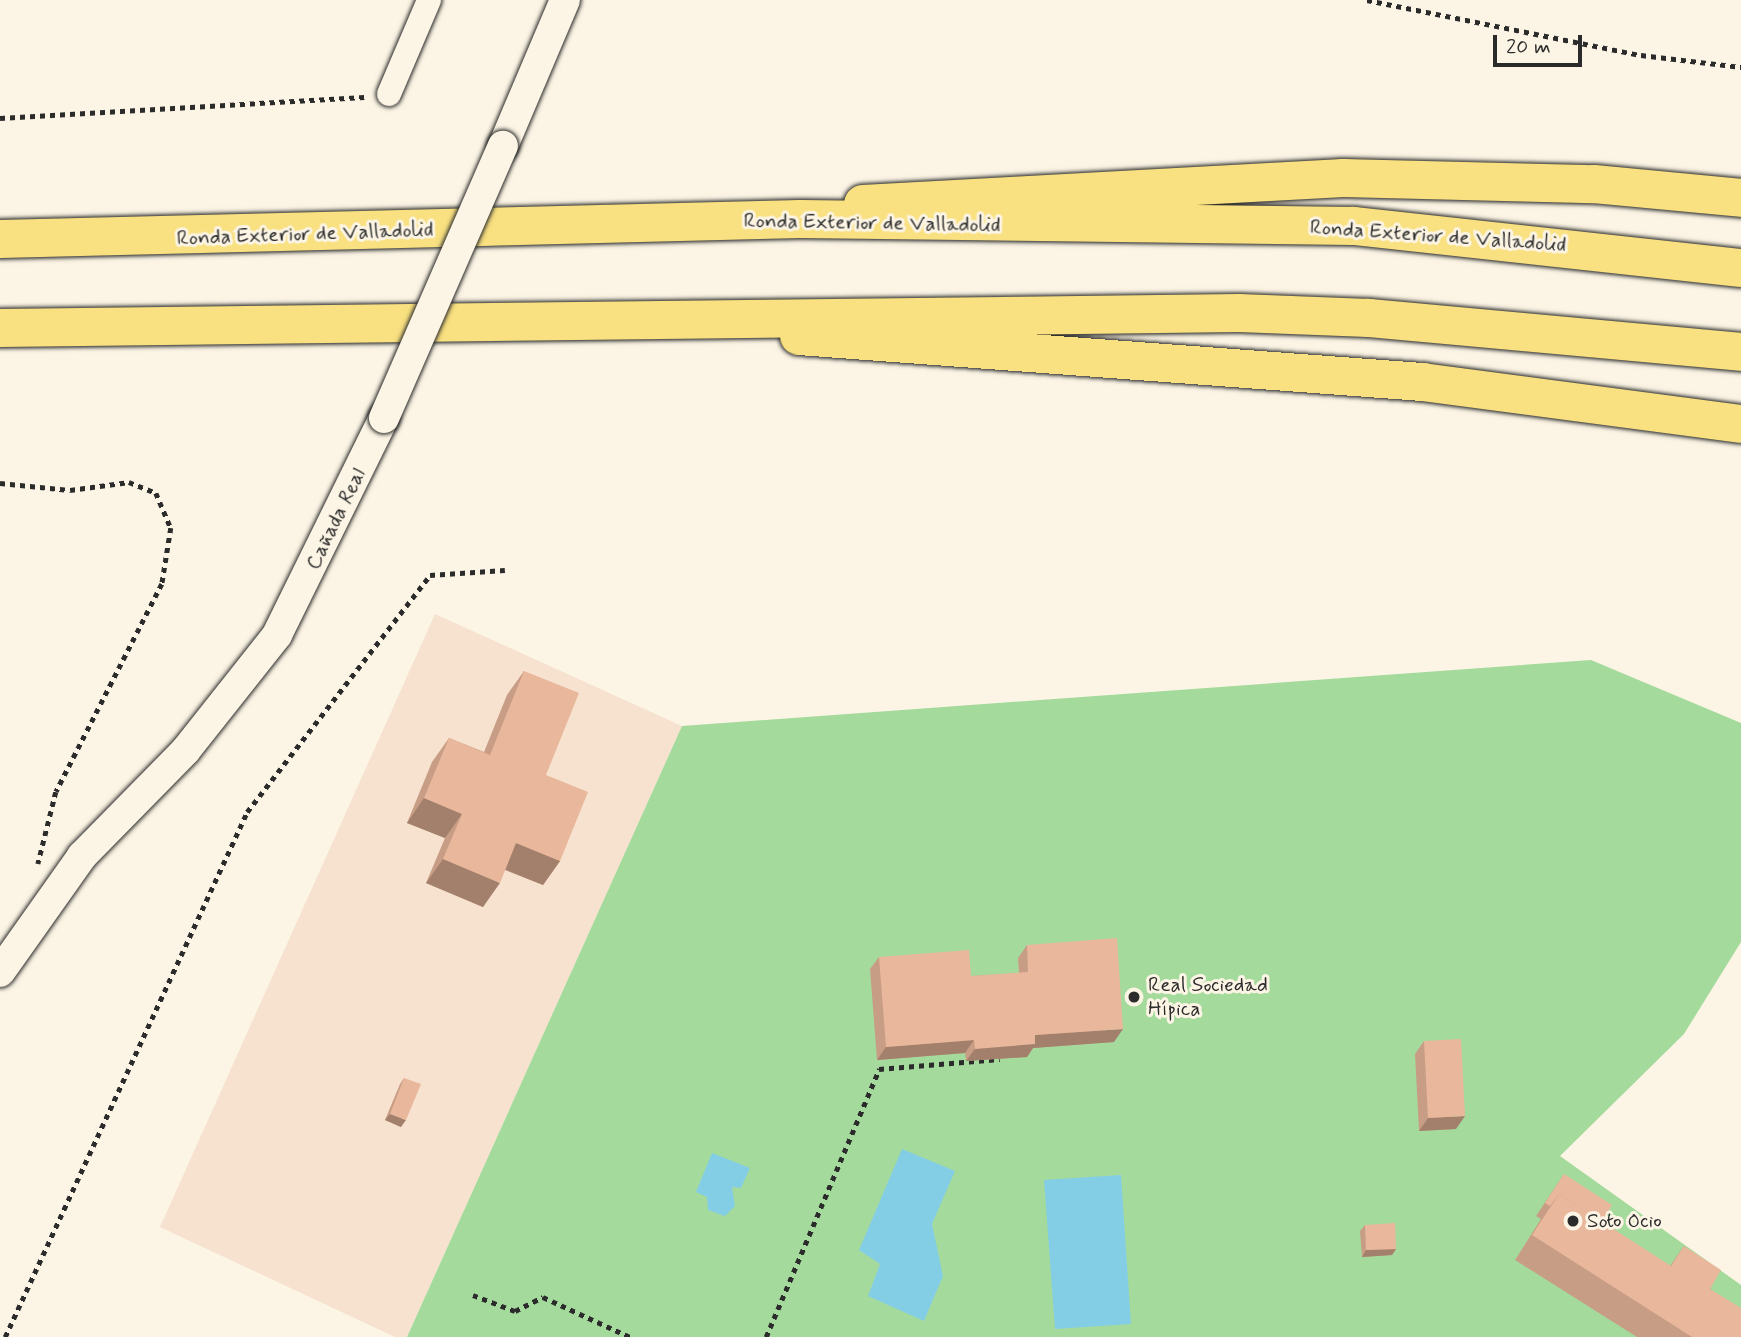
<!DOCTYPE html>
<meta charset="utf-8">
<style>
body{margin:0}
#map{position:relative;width:1741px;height:1337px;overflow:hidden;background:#fcf5e5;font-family:Mynerve,sans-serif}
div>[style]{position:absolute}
.built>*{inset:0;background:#f6e2cf}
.green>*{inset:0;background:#a5da9d}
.water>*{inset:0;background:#84cee5}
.path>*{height:4.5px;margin-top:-2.25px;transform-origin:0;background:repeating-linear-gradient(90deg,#2b2b2b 0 5px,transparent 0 10px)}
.roads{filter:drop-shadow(0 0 2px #2b2b2b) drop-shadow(0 0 2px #2b2b2b)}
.minor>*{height:24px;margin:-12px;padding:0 12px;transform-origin:12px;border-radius:12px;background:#fcf5e5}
.tertiary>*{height:30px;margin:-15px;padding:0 15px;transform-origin:15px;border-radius:15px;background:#fcf5e5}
.motorway>*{height:38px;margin:-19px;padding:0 19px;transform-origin:19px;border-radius:19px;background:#f9e181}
.bridges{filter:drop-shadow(0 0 2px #2b2b2b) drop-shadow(0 0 2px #2b2b2b)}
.tertiary-bridge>*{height:30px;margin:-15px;padding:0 15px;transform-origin:15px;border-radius:15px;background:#fcf5e5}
.wall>*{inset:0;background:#c89d85}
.shaded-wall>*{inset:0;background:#a3806c}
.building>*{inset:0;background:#e9b79b}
.dots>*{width:19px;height:19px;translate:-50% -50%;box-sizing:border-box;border:4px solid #fcf5e5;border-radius:50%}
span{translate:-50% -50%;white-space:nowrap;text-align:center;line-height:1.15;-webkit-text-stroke:6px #fcf5e5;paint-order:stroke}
.street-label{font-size:21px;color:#2b2b2b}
.poi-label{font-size:21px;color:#2b2b2b}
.left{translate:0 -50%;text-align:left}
.scale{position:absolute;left:1493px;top:35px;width:89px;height:32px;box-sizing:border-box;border:4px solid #2b2b2b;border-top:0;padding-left:9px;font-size:21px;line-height:24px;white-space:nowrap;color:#2b2b2b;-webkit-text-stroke:5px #fcf5e5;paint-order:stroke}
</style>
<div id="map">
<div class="built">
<i style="clip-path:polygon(435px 614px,682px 726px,407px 1337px,395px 1337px,160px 1227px)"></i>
</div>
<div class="green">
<i style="clip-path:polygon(1591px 660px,1741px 723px,1741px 942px,1684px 1034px,1560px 1156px,1741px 1285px,1741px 1337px,407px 1337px,682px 726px)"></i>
</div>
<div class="water">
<i style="clip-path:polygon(902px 1149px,955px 1171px,932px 1224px,943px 1276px,924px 1321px,868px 1296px,880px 1264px,859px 1250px)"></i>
<i style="clip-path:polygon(712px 1153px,750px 1168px,741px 1188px,732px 1187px,735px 1206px,725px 1216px,708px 1210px,707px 1197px,696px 1192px)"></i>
<i style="clip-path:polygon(1121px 1175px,1131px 1324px,1055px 1329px,1044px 1180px)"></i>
</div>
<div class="path">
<i style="left:1367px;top:0;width:279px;rotate:11.4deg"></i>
<i style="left:1641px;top:55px;width:101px;rotate:6.8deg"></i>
<i style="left:0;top:118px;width:365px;rotate:-3.3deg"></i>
<i style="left:0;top:483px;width:70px;rotate:5.7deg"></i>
<i style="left:70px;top:490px;width:60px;rotate:-7.7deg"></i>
<i style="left:129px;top:482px;width:29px;rotate:22deg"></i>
<i style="left:156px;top:493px;width:38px;rotate:67deg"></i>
<i style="left:171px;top:528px;width:57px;rotate:99.1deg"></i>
<i style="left:162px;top:584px;width:233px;rotate:117deg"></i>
<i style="left:56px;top:792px;width:74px;rotate:104deg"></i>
<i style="left:473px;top:1295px;width:45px;rotate:20.9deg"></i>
<i style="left:515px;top:1311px;width:31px;rotate:-27deg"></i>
<i style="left:543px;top:1297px;width:96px;rotate:24.7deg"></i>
<i style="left:5px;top:1337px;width:578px;rotate:-65.25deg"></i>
<i style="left:247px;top:812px;width:299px;rotate:-52.3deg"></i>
<i style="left:430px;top:575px;width:75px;rotate:-3.8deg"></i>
<i style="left:766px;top:1337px;width:291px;rotate:-67.1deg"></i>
<i style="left:879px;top:1069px;width:121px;rotate:-4.7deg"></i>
</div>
<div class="roads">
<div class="minor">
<i style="left:389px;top:94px;width:102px;rotate:-66.9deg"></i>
</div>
<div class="tertiary">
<i style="left:503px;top:146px;width:159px;rotate:-67deg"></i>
<i style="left:0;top:972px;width:142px;rotate:-54.7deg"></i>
<i style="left:82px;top:856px;width:148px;rotate:-45.5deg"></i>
<i style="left:186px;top:750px;width:147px;rotate:-51.6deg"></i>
<i style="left:277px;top:635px;width:242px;rotate:-63.8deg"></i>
</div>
<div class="motorway">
<i style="left:863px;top:204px;width:481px;rotate:-3.1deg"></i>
<i style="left:1343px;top:178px;width:251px;rotate:1.4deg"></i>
<i style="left:1594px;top:184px;width:148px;rotate:5.4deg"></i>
<i style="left:0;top:239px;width:800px;rotate:-1.43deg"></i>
<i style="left:800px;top:219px;width:554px;rotate:0.72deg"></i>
<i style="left:1354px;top:226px;width:389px;rotate:6.2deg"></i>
<i style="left:0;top:328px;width:1239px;rotate:-0.69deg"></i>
<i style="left:1239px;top:313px;width:130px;rotate:2.2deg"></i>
<i style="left:1369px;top:318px;width:374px;rotate:5.2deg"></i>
<i style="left:799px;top:336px;width:625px;rotate:4.22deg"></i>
<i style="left:1422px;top:382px;width:322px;rotate:7.5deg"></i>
</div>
</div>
<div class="bridges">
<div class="tertiary-bridge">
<i style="left:384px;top:418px;width:297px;rotate:-66.4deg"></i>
</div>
</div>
<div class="wall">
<i style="clip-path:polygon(524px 671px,546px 775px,560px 861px,543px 885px,505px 870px,483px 907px,426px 883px,445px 838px,407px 823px,432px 762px,449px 738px,484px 752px,507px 695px)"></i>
<i style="clip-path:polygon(1027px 945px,1114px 1042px,1033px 1048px,1027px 1057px,966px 1061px,965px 1053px,877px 1060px,870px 969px,879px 957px,971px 976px,1019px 973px,1018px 958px)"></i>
<i style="clip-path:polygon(1424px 1041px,1456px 1129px,1419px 1131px,1415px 1054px)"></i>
<i style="clip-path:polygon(404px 1078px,401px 1127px,385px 1120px,400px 1084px)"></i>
<i style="clip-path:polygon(1564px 1174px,1602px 1222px,1670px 1266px,1684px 1246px,1741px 1337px,1637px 1337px,1515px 1260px,1541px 1219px,1536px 1216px)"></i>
<i style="clip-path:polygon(1365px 1225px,1396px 1249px,1392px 1255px,1362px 1257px,1360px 1231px)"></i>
</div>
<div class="shaded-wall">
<i style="clip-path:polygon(424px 798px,462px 814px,445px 838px,407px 823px)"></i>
<i style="clip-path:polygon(516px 843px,560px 861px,543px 885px,499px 867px)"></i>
<i style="clip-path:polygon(443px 859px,500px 883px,483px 907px,426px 883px)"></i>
<i style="clip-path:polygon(1123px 1029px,1114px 1042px,1033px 1048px,1027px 1057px,966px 1061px,975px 1049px,1035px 1035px)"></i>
<i style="clip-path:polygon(974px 1040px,965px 1053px,877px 1060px,886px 1047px)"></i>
<i style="clip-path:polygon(390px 1114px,406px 1120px,401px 1127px,385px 1120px)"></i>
<i style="clip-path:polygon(1465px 1116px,1456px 1129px,1419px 1131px,1428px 1118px)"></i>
<i style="clip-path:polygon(1396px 1249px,1392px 1255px,1362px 1257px,1366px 1250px)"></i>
</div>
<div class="building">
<i style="clip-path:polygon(524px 671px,579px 693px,546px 775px,588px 792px,560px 861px,516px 843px,500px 883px,443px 859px,462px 814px,424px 798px,449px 738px,490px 755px)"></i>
<i style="clip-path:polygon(1117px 938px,1123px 1029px,1035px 1035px,1035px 1044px,975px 1049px,974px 1040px,886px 1047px,879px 957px,969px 950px,971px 976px,1028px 972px,1027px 945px)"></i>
<i style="clip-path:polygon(1461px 1039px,1465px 1116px,1428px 1118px,1424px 1041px)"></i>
<i style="clip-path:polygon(404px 1078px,421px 1084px,406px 1120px,390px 1114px)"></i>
<i style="clip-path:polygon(1564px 1174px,1612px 1205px,1602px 1222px,1559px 1194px,1550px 1206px,1545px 1203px)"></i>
<i style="clip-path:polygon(1559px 1194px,1671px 1266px,1684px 1246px,1721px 1270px,1710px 1289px,1741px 1308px,1741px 1337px,1692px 1337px,1532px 1235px)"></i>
<i style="clip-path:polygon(1395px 1223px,1396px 1249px,1366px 1250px,1365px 1225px)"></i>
</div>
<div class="dots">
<i style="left:1134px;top:997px;background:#2b2b2b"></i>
<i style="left:1573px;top:1221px;background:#2b2b2b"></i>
</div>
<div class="street-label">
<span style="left:872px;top:223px;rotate:1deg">Ronda Exterior de Valladolid</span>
<span style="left:305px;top:234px;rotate:-2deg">Ronda Exterior de Valladolid</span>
<span style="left:1438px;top:236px;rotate:4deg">Ronda Exterior de Valladolid</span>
<span style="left:336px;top:519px;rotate:-64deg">Cañada Real</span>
</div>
<div class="poi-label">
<span class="left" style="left:1148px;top:997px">Real Sociedad<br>Hípica</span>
<span class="left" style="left:1587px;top:1221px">Soto Ocio</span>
</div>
<div class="scale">20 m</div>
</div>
